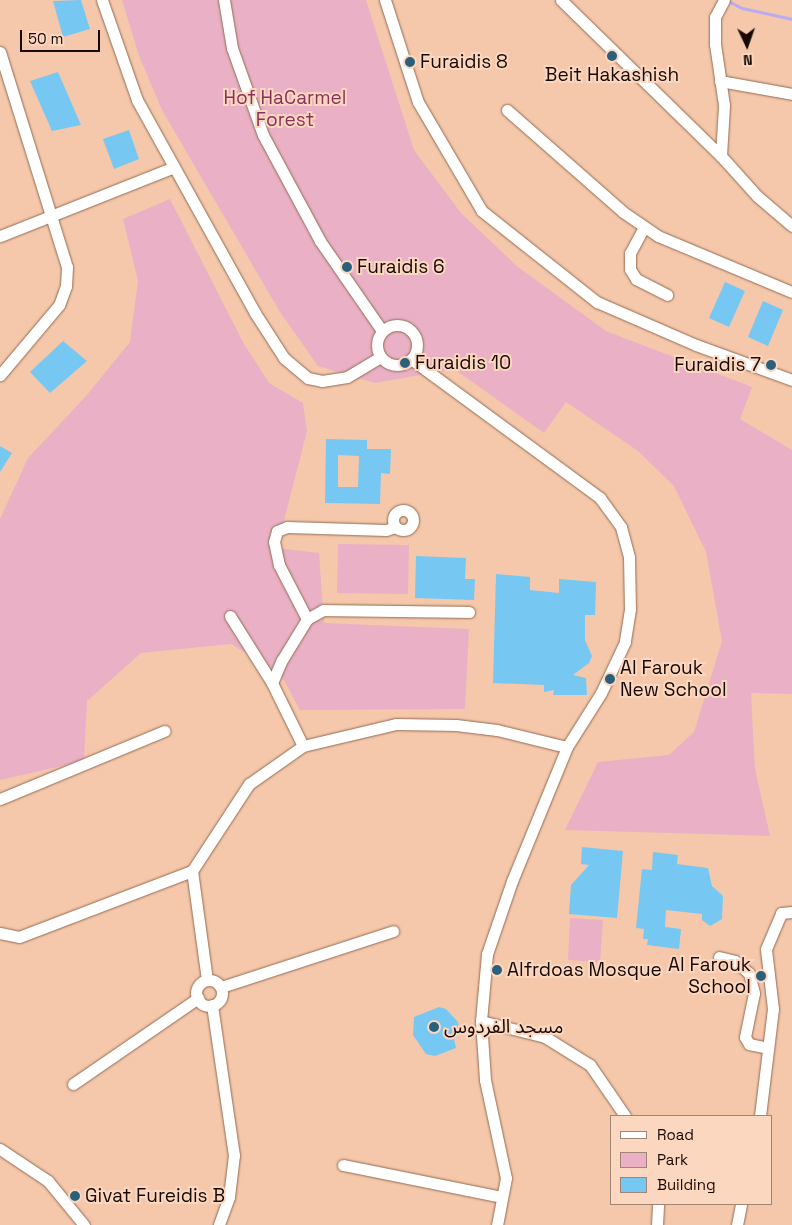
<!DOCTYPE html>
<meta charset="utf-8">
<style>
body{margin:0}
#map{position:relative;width:792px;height:1225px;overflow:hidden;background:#f5c8ab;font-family:"Space Grotesk","Noto Sans Arabic",sans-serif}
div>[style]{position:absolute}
.green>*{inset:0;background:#eab0c6}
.stream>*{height:3px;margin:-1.5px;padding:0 1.5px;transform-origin:1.5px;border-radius:1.5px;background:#baabf2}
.building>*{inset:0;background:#77c7f3}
.roads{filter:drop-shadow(0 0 1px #946b51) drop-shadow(0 0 1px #946b51)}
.minor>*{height:11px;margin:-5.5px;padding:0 5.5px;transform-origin:5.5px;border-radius:5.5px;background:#fff}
.minor>.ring{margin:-5.5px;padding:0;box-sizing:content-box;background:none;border:11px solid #fff;border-radius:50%}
.dots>*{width:14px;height:14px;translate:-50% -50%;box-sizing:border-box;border:2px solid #fcd7c0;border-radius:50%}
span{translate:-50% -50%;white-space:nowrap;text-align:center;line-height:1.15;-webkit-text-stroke:4px #fcd7c0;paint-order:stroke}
.poi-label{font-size:19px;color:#170902}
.left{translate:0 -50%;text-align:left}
.right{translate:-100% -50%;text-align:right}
.park-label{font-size:19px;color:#8a305b}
.legend{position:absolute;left:610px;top:1115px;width:162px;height:90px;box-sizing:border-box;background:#fcd7c0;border:1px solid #a08574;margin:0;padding:6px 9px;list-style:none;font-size:15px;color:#170902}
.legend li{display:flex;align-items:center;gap:10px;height:25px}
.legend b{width:25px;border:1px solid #a08574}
.north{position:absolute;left:722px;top:20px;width:50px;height:50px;-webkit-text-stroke:4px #fcd7c0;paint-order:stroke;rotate:177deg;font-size:14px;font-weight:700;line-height:20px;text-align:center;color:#170902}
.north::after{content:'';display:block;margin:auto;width:18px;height:22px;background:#170902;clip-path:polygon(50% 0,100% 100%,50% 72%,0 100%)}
.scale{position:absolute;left:20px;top:30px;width:80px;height:22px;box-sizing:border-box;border:2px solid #170902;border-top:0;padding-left:6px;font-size:15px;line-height:18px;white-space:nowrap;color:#170902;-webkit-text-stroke:4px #fcd7c0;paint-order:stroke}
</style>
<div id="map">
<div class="green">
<i style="clip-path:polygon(122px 0,366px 0,414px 150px,461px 213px,518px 267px,606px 331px,752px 387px,740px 419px,792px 450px,792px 694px,751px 693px,755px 769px,770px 836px,565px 830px,598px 762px,669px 755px,694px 732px,722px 641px,706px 552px,674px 486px,638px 451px,566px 402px,544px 433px,454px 369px,375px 383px,318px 366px,280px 312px,162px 110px,139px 56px)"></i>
<i style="clip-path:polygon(170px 199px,244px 344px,269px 383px,303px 403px,307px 431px,277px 548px,319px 553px,324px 623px,469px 629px,465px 709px,300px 710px,280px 673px,231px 644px,141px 653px,87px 701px,84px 761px,0 780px,0 519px,28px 458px,87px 395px,130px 342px,138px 281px,123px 219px)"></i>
<i style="clip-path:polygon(338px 544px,409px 545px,408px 594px,337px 593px)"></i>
<i style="clip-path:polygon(570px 918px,603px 920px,600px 962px,568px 960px)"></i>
</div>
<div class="stream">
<i style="left:726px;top:0;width:18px;rotate:27deg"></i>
<i style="left:742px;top:8px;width:51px;rotate:12.4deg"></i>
</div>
<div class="building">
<i style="clip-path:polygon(81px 0,90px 29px,63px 37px,53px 1px)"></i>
<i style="clip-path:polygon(58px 72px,81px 125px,52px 131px,30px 81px)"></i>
<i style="clip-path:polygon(129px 130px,139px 159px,114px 169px,103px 139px)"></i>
<i style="clip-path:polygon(725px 282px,745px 291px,729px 327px,709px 318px)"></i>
<i style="clip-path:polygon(763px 301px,783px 310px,768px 346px,748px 337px)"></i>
<i style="clip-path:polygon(63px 341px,87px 361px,50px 393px,30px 372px)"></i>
<i style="clip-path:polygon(evenodd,326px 439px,367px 440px,367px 449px,391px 449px,390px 474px,381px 473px,380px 504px,325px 503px,326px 439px,338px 455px,359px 456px,358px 487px,338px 487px,338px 455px)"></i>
<i style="clip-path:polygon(0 446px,12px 453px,0 472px)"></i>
<i style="clip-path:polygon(416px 556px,466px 558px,465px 579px,475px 579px,474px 600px,415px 598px)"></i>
<i style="clip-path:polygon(496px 574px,530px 577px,530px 590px,559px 593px,559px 579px,596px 582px,595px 615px,585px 615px,585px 640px,592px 656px,589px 663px,573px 675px,586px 678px,587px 695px,553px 695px,554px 690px,544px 692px,544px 685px,493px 683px)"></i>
<i style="clip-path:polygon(582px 847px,623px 851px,617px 918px,569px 914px,571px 885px,589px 865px,581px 864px)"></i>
<i style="clip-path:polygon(653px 852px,678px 855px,677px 864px,708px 868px,712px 886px,723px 896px,722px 919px,710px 926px,702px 920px,702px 914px,666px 910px,665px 927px,681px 929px,679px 949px,647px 945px,648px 939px,643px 939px,644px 929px,636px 928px,642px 869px,652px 870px)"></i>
<i style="clip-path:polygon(439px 1007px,446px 1009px,458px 1022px,460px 1033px,454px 1039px,456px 1048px,435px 1056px,426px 1054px,413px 1035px,414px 1017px)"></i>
</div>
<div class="roads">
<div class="minor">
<i style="left:102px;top:0;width:106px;rotate:70.7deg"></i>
<i style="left:137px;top:100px;width:244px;rotate:61deg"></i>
<i style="left:255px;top:313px;width:54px;rotate:57.2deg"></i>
<i style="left:284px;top:358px;width:31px;rotate:40deg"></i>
<i style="left:308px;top:378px;width:14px;rotate:12deg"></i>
<i style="left:322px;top:381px;width:25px;rotate:-9deg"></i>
<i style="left:347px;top:377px;width:39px;rotate:-31deg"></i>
<i style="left:224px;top:0;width:49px;rotate:80.5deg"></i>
<i style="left:232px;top:48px;width:92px;rotate:70.4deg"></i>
<i style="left:263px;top:135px;width:120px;rotate:61.7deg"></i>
<i style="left:320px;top:241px;width:109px;rotate:55.4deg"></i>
<i style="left:385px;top:0;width:107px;rotate:72.1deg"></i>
<i style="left:418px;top:102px;width:126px;rotate:59.6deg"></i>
<i style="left:482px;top:211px;width:147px;rotate:38.4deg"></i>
<i style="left:597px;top:302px;width:108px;rotate:23.5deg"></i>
<i style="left:696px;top:345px;width:102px;rotate:20deg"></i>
<i style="left:561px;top:0;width:223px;rotate:44.3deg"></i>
<i style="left:721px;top:156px;width:54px;rotate:48deg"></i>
<i style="left:757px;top:196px;width:46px;rotate:40.6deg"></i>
<i style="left:0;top:52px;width:225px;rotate:72.7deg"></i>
<i style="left:67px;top:267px;width:19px;rotate:93deg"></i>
<i style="left:66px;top:286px;width:20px;rotate:110deg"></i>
<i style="left:59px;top:305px;width:92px;rotate:130.1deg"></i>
<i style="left:720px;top:81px;width:73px;rotate:10.2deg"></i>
<i style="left:507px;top:110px;width:154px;rotate:41.3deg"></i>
<i style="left:623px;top:212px;width:42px;rotate:34.4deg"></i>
<i style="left:658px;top:236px;width:145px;rotate:22.7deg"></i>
<i style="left:721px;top:156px;width:51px;rotate:-86.6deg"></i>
<i style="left:724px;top:105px;width:62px;rotate:-98.4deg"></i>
<i style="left:715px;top:44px;width:27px;rotate:-90deg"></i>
<i style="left:715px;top:17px;width:19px;rotate:-62deg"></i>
<i style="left:644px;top:227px;width:30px;rotate:118deg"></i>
<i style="left:630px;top:253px;width:16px;rotate:90deg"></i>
<i style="left:630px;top:269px;width:12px;rotate:59deg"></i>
<i style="left:636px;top:279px;width:35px;rotate:27deg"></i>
<i style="left:0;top:236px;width:187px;rotate:-21.6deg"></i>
<i class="ring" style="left:377px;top:325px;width:29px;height:29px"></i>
<i style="left:411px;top:359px;width:235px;rotate:36.3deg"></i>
<i style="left:600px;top:498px;width:36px;rotate:54deg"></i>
<i style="left:621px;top:527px;width:31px;rotate:75deg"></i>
<i style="left:629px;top:557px;width:52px;rotate:88.9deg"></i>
<i style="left:630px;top:609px;width:33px;rotate:99deg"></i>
<i style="left:625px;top:642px;width:56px;rotate:115.2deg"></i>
<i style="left:601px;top:693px;width:64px;rotate:122.2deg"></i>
<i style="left:567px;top:747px;width:145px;rotate:112.3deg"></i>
<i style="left:512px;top:881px;width:77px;rotate:108.9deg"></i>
<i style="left:487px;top:954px;width:67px;rotate:95.1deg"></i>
<i style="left:481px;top:1021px;width:59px;rotate:86.1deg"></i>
<i style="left:485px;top:1080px;width:100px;rotate:77.9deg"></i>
<i style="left:506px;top:1178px;width:48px;rotate:100.8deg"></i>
<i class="ring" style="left:393px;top:510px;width:9px;height:9px"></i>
<i style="left:230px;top:616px;width:79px;rotate:57.9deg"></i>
<i style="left:272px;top:683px;width:70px;rotate:63.8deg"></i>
<i style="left:307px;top:619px;width:61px;rotate:-117.4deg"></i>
<i style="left:279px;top:565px;width:24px;rotate:-102deg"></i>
<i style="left:274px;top:542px;width:11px;rotate:-75deg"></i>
<i style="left:277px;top:531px;width:11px;rotate:-22deg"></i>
<i style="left:287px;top:527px;width:99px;rotate:1.7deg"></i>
<i style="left:386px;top:530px;width:10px;rotate:-17deg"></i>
<i style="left:272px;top:683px;width:25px;rotate:-67deg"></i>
<i style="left:282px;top:660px;width:48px;rotate:-58.6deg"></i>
<i style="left:307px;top:619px;width:18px;rotate:-29deg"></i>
<i style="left:323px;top:610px;width:146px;rotate:0.8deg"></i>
<i style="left:0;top:799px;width:178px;rotate:-22.5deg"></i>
<i style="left:0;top:933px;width:19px;rotate:12deg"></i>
<i style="left:19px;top:937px;width:185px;rotate:-20.9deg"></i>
<i style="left:719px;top:957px;width:16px;rotate:14deg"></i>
<i style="left:735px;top:961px;width:18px;rotate:41deg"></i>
<i style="left:749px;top:973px;width:21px;rotate:76deg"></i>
<i style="left:754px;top:993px;width:45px;rotate:101.6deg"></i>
<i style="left:745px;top:1037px;width:8px;rotate:60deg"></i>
<i style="left:749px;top:1044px;width:19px;rotate:12deg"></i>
<i style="left:207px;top:980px;width:110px;rotate:-97.8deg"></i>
<i style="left:192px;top:871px;width:104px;rotate:-56.8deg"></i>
<i style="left:249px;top:784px;width:66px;rotate:-35.1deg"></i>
<i style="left:303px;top:746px;width:96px;rotate:-13.3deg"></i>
<i style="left:396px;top:724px;width:60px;rotate:1deg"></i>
<i style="left:456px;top:725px;width:41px;rotate:7deg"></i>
<i style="left:497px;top:730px;width:72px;rotate:13.7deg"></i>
<i class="ring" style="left:196px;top:980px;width:15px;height:15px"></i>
<i style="left:221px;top:987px;width:181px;rotate:-18deg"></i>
<i style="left:212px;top:1005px;width:152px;rotate:81.7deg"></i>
<i style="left:234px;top:1155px;width:42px;rotate:96.8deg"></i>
<i style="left:229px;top:1197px;width:30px;rotate:110deg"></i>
<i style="left:481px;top:1021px;width:66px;rotate:14deg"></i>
<i style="left:545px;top:1037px;width:53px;rotate:31.9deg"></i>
<i style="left:590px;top:1065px;width:62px;rotate:55.5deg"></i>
<i style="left:73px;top:1084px;width:152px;rotate:-34.5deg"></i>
<i style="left:760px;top:1116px;width:108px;rotate:-83.1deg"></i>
<i style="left:773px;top:1009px;width:60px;rotate:-96.7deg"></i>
<i style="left:766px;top:949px;width:39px;rotate:-67deg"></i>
<i style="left:781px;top:913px;width:11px;rotate:-5deg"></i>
<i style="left:0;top:1149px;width:58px;rotate:33.7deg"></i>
<i style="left:48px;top:1181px;width:57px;rotate:50.7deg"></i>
<i style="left:343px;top:1165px;width:161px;rotate:11.4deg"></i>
<i style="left:657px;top:1225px;width:21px;rotate:-87deg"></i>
<i style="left:737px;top:1225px;width:21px;rotate:-79deg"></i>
</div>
</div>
<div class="dots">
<i style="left:612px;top:56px;background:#2b607c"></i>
<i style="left:410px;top:62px;background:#2b607c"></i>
<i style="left:347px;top:267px;background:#2b607c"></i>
<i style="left:405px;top:363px;background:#2b607c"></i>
<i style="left:771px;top:365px;background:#2b607c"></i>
<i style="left:610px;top:679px;background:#2b607c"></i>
<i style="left:497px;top:970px;background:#2b607c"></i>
<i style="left:761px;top:976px;background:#2b607c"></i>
<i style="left:434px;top:1027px;background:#2b607c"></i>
<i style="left:75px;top:1196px;background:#2b607c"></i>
</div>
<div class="poi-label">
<span class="left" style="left:420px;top:62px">Furaidis 8</span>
<span style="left:612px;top:75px">Beit Hakashish</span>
<span class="left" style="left:357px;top:267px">Furaidis 6</span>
<span class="left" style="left:415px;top:363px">Furaidis 10</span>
<span class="right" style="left:761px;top:365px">Furaidis 7</span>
<span class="left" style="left:620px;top:679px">Al Farouk<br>New School</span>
<span class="right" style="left:751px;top:976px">Al Farouk<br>School</span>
<span class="left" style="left:507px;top:970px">Alfrdoas Mosque</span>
<span class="left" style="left:444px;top:1027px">مسجد الفردوس</span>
<span class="left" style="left:85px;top:1196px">Givat Fureidis B</span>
</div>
<div class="park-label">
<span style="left:285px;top:109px">Hof HaCarmel<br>Forest</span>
</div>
<ul class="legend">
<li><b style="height:6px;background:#fff"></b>Road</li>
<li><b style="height:14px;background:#eab0c6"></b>Park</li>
<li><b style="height:14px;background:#77c7f3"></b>Building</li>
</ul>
<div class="north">N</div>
<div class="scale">50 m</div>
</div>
